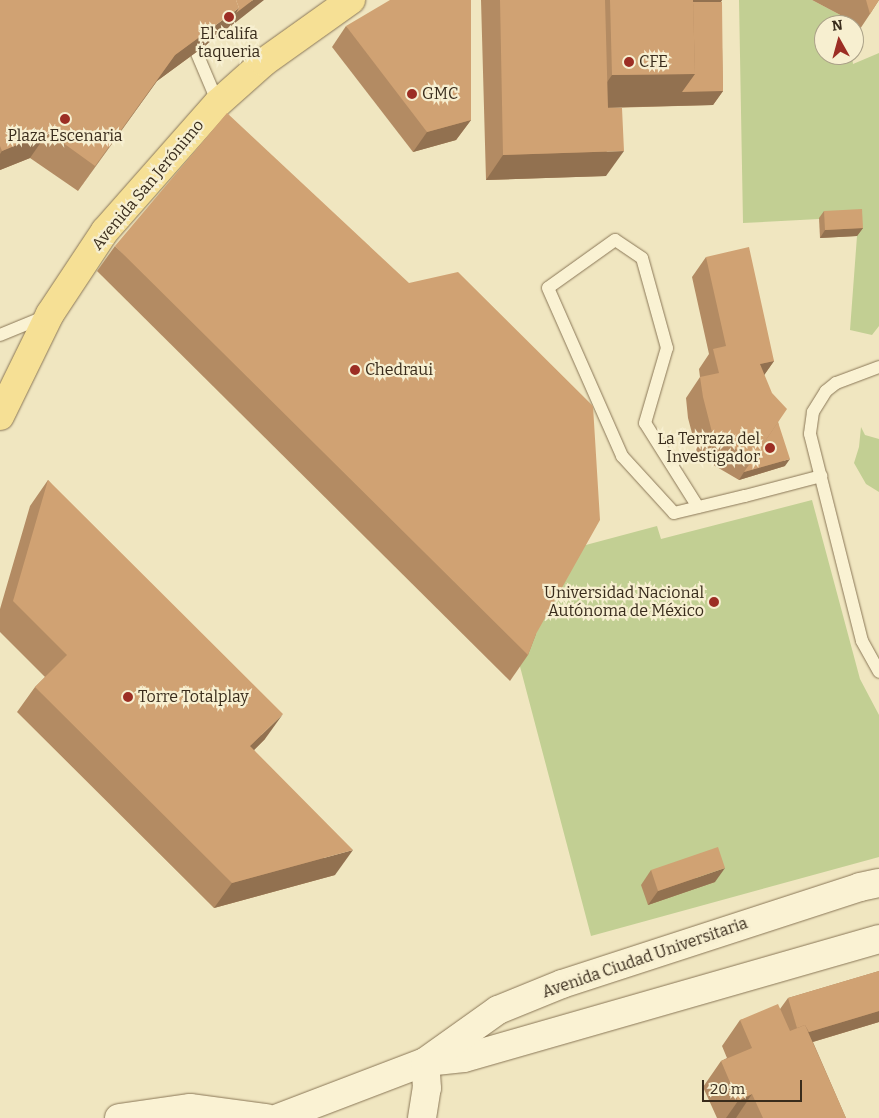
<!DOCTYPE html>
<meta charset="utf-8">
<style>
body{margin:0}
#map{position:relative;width:879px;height:1118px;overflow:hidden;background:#f0e6c0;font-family:Bitter,serif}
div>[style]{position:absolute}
.green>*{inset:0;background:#c2cf93}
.roads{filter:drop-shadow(0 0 1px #8a7757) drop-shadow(0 0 1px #8a7757)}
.service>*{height:12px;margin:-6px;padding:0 6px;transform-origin:6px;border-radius:6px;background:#faf2d3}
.tertiary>*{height:28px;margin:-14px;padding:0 14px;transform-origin:14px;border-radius:14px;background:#faf2d3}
.primary>*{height:28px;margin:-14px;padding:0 14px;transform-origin:14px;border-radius:14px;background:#f6e095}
.wall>*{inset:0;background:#b38b63}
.shaded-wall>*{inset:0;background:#927150}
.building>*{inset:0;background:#d0a273}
.dots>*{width:14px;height:14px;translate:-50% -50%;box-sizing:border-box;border:2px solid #f7efd0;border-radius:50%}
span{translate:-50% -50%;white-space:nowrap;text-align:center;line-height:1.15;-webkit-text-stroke:4.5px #f7efd0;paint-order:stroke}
.poi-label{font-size:16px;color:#392c1c}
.left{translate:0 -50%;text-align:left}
.right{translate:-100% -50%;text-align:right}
.street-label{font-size:16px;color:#392c1c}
.north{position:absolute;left:814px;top:15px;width:50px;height:50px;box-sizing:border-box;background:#f7efd0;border:1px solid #aba188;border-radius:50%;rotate:353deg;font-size:14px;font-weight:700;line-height:20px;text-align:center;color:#392c1c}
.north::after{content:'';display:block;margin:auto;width:18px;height:22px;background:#9c2e24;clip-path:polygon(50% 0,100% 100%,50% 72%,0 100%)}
.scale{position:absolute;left:702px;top:1080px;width:100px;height:22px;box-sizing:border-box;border:2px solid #392c1c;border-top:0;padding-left:6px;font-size:15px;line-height:18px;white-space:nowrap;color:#392c1c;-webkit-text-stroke:4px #f7efd0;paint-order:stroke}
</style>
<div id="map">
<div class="green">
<i style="clip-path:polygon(739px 0,812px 0,846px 18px,848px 25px,824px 25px,824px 55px,852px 55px,853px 64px,879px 53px,879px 326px,872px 335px,850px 330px,857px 236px,857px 217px,743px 223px)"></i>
<i style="clip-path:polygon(861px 427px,865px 435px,879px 439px,879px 492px,866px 484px,854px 463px,859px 447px)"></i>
<i style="clip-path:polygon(812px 500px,860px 679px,879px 715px,879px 857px,591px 936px,518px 659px,582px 546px,657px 526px,661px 539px)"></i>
</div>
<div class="roads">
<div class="service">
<i style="left:190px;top:37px;width:72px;rotate:67deg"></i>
<i style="left:0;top:335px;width:50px;rotate:-22.4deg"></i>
<i style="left:879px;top:367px;width:46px;rotate:159.6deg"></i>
<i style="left:836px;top:383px;width:13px;rotate:141deg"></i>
<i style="left:826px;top:391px;width:25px;rotate:122deg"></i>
<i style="left:813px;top:412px;width:22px;rotate:98deg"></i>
<i style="left:810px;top:434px;width:213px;rotate:75.9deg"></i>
<i style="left:862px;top:641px;width:35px;rotate:61deg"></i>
<i style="left:698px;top:507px;width:99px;rotate:-122.2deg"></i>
<i style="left:645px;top:423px;width:78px;rotate:-73.7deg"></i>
<i style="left:667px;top:348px;width:93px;rotate:-105.5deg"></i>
<i style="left:642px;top:258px;width:32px;rotate:-146deg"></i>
<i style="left:615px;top:240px;width:82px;rotate:144.4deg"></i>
<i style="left:548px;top:288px;width:184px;rotate:66.2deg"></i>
<i style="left:622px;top:456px;width:77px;rotate:47.6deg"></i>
<i style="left:674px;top:513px;width:73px;rotate:-13.5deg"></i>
<i style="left:745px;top:496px;width:79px;rotate:-14.7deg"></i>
</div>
<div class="tertiary">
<i style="left:426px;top:1062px;width:38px;rotate:-6deg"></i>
<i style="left:464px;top:1058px;width:432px;rotate:-16deg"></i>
<i style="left:119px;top:1118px;width:72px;rotate:-8deg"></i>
<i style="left:190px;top:1108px;width:77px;rotate:7.5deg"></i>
<i style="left:278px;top:1118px;width:157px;rotate:-20.9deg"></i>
<i style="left:425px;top:1062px;width:90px;rotate:-35.5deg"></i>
<i style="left:498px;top:1010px;width:69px;rotate:-22.1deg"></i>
<i style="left:562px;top:984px;width:313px;rotate:-18deg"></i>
<i style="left:860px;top:887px;width:19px;rotate:-12deg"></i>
<i style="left:422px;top:1118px;width:30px;rotate:-81deg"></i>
<i style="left:427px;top:1088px;width:26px;rotate:-94deg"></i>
</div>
<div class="primary">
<i style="left:0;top:416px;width:114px;rotate:-63.9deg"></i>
<i style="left:50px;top:314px;width:100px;rotate:-56.5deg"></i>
<i style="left:105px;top:231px;width:171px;rotate:-48.6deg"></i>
<i style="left:218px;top:103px;width:62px;rotate:-41.7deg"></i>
<i style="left:264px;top:62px;width:107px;rotate:-35.5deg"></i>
</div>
</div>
<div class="wall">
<i style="clip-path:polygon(0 0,221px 34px,157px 81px,78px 191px,30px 158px,0 170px)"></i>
<i style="clip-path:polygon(481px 0,722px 0,721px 2px,723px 91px,713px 105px,608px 108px,606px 176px,486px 180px)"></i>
<i style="clip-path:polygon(812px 0,879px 0,870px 14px,854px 38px,854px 25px,848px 25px,846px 18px)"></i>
<i style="clip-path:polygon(346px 26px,471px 120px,456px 140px,413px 152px,332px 47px)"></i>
<i style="clip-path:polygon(824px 211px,863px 228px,857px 236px,820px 238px,819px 218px)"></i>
<i style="clip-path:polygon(115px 246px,536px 634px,528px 655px,510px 681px,97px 271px)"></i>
<i style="clip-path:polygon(706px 257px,774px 361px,764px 375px,778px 422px,785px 466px,739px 480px,698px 456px,688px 418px,686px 398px,700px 377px,699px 369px,709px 354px,692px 277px)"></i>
<i style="clip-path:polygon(48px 480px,265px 739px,254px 750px,335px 875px,214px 908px,17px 712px,35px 687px,45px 677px,0 632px,0 609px,30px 506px)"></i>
<i style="clip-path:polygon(651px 870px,715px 882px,648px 905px,641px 885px)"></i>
<i style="clip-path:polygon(879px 971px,879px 1022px,813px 1042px,846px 1118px,717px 1118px,703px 1087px,721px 1061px,727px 1058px,722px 1046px,740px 1020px,780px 1009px,788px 998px)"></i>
</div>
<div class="shaded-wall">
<i style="clip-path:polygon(253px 0,264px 0,221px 34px,157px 81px,78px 191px,175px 55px,239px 8px)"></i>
<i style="clip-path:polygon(682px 0,722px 0,711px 16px)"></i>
<i style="clip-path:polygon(695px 74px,723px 91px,713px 105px,589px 108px,612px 75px)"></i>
<i style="clip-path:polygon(471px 120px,456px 140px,413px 152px,427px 132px)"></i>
<i style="clip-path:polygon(48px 132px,30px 158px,0 170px,0 154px,2px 151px)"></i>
<i style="clip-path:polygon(624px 151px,606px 176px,486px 180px,503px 155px)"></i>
<i style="clip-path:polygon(863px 228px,857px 236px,820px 238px,825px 230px)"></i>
<i style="clip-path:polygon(774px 361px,760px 381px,760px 364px)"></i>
<i style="clip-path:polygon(790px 459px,785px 466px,739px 480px,744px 472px)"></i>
<i style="clip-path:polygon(283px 714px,265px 739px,232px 772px,250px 746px)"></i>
<i style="clip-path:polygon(353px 850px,335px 875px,214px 908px,232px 883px)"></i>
<i style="clip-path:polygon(725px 868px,715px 882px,648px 905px,658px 891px)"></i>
<i style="clip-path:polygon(879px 1011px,879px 1022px,789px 1049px,799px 1035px)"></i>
<i style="clip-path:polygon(752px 1094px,736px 1118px,726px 1118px,738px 1101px)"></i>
</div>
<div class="building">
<i style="clip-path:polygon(0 0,236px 0,239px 8px,175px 55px,95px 166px,48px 132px,2px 151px,0 146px)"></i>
<i style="clip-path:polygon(236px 0,253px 0,236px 13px,239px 8px)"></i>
<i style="clip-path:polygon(390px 0,471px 0,471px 120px,427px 132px,346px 26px)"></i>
<i style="clip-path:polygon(500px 0,605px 0,608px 108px,622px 108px,624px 151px,503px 155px)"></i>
<i style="clip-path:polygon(610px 0,693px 0,695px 74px,612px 75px)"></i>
<i style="clip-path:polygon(866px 0,879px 0,870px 14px)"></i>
<i style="clip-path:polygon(693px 2px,722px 2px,723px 91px,682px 92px,695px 74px)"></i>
<i style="clip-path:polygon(227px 113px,409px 283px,458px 272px,593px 406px,600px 520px,536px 634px,528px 655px,115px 246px)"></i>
<i style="clip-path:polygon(862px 209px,863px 228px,825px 230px,824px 211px)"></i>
<i style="clip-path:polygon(749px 247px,774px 361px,760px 364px,772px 393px,787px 409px,753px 459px,713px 436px,703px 397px,700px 377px,719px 373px,713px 349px,726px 346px,706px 257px)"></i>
<i style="clip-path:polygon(778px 422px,790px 459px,744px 472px,753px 459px)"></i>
<i style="clip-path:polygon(48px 480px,283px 714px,250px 746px,353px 850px,232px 883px,35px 687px,67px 655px,13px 601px)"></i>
<i style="clip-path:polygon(718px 847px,725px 868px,658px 891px,651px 870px)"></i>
<i style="clip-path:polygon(879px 971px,879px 1011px,809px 1032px,805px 1025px,797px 1028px,788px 998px)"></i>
<i style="clip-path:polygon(778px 1004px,790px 1031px,805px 1025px,846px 1118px,763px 1118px,752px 1094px,738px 1101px,721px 1061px,752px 1048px,740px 1020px)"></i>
</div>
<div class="dots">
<i style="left:229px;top:17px;background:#9c2e24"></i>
<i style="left:629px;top:62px;background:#9c2e24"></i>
<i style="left:412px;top:94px;background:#9c2e24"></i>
<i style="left:65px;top:119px;background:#9c2e24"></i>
<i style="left:355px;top:370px;background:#9c2e24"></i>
<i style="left:770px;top:448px;background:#9c2e24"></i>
<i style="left:714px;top:602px;background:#9c2e24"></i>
<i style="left:128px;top:697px;background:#9c2e24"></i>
</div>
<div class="poi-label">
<span style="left:229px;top:43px">El califa<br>taqueria</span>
<span class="left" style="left:639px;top:62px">CFE</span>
<span class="left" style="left:422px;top:94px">GMC</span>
<span style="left:65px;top:136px">Plaza Escenaria</span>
<span class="left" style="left:365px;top:370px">Chedraui</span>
<span class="right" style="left:760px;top:448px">La Terraza del<br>Investigador</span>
<span class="right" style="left:704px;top:602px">Universidad Nacional<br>Autónoma de México</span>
<span class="left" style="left:138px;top:697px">Torre Totalplay</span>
</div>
<div class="street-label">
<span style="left:148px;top:185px;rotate:-50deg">Avenida San Jerónimo</span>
<span style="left:645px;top:958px;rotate:-19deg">Avenida Ciudad Universitaria</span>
</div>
<div class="north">N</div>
<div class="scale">20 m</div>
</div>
